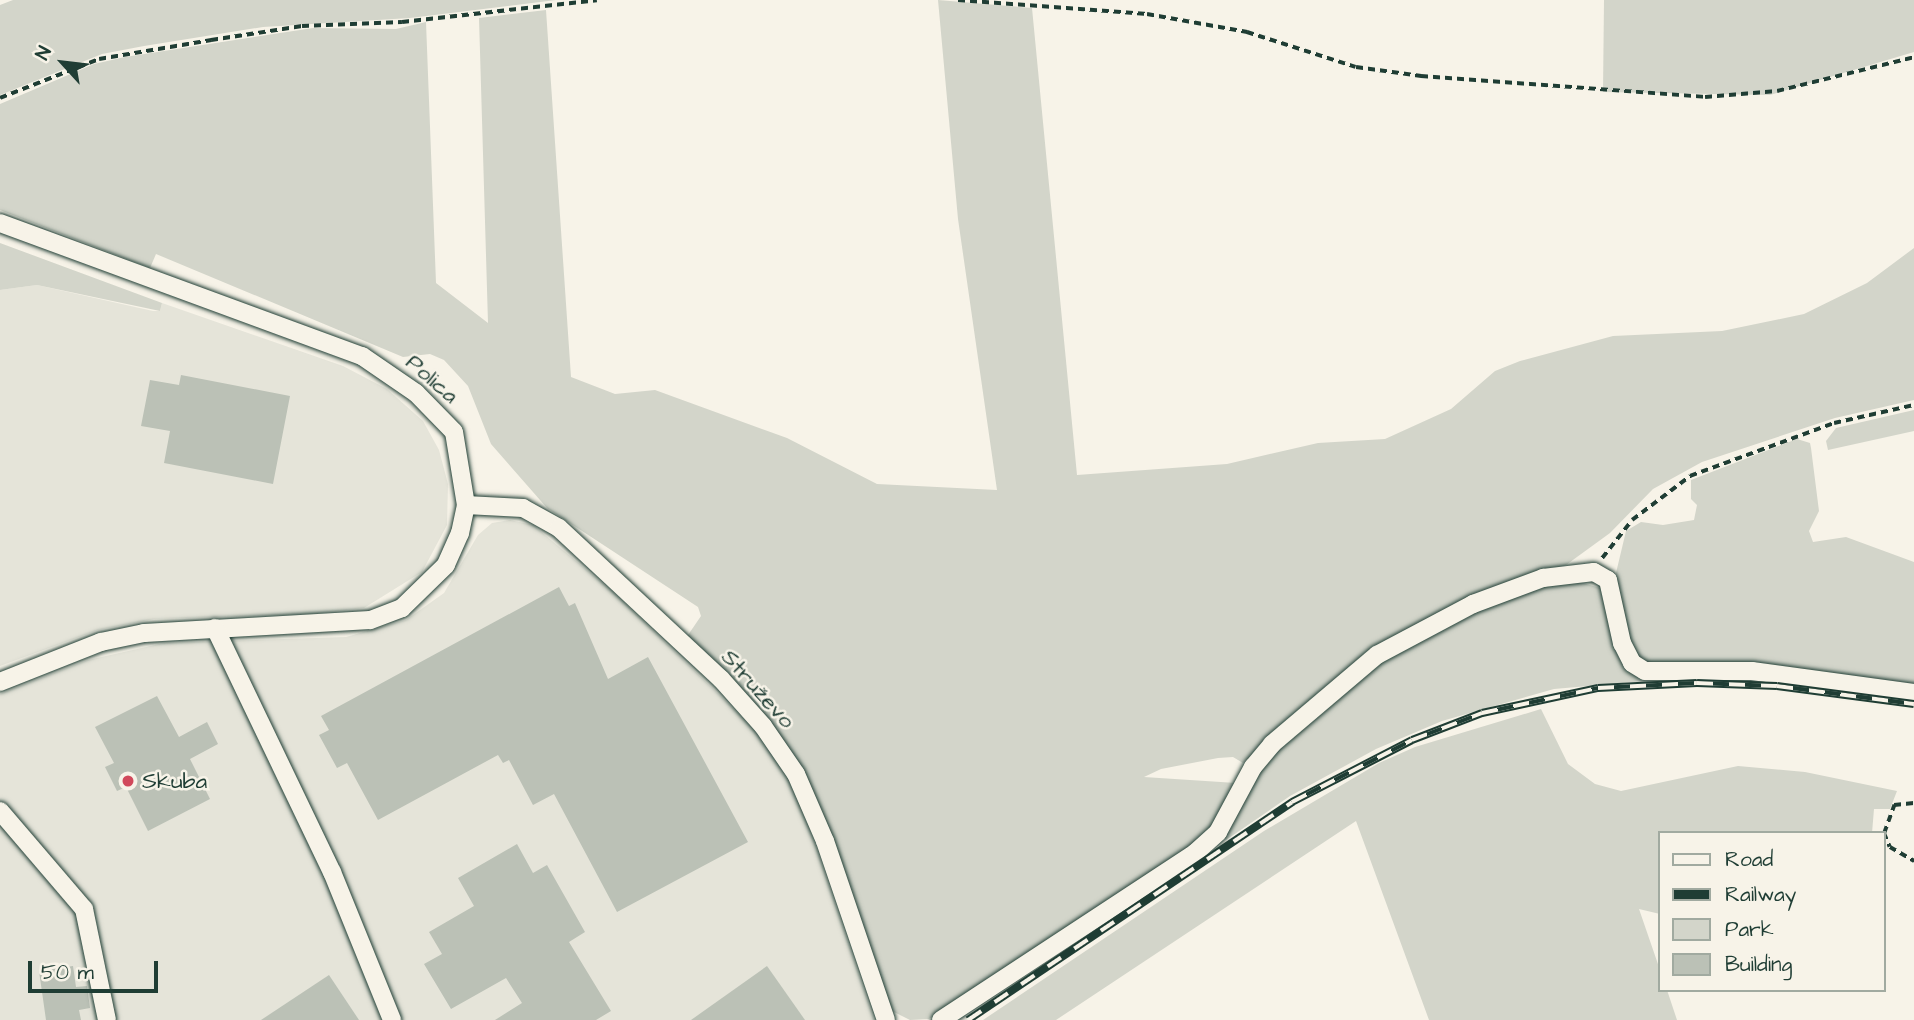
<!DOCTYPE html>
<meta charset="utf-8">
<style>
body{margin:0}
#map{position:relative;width:1914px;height:1020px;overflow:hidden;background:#f7f3e8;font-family:"Architects Daughter",sans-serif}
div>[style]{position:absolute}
.built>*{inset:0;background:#e5e4d9}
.green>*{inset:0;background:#d3d5ca}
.building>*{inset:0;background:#bbc1b6}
.path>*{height:3.5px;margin-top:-1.75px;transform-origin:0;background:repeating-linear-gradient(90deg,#1f3d34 0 7px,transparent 0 12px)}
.roads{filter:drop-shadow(0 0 2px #1f3d34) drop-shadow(0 0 2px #1f3d34)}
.minor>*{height:18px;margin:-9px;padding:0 9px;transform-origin:9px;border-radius:9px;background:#f7f3e8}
.rail>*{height:8px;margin-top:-4px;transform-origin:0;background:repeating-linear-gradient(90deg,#f7f3e8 0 16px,#1f3d34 0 32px);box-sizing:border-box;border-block:2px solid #1f3d34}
.dots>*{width:19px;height:19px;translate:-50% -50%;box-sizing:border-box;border:4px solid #f7f3e8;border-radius:50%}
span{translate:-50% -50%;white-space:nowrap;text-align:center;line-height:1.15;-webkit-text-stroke:5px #f7f3e8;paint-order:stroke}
.street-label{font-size:23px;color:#1f3d34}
.poi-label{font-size:23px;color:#1f3d34}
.left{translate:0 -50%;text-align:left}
.legend{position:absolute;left:1658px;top:831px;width:228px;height:161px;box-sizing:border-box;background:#f7f3e8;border:2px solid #a1aaa0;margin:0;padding:9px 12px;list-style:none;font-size:21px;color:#1f3d34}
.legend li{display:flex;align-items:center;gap:14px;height:35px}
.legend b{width:35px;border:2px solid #a1aaa0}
.north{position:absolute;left:28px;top:28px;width:70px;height:70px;-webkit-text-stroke:5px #f7f3e8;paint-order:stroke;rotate:297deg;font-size:19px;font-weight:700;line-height:28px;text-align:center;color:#1f3d34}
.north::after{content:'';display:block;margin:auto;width:24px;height:32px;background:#1f3d34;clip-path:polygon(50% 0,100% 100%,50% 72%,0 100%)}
.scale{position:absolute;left:28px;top:961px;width:130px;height:32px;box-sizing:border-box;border:4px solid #1f3d34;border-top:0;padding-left:9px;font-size:21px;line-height:24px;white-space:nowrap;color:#1f3d34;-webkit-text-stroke:5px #f7f3e8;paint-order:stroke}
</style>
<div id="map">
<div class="built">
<i style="clip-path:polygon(37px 285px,153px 311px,160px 311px,162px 303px,343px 366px,387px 389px,423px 421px,439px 450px,448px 484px,447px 525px,422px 572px,364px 608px,311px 614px,154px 619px,98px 630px,0 666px,0 290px)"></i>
<i style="clip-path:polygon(510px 520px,533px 525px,613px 592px,772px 746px,798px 793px,874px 1020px,0 1020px,0 694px,88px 660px,164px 643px,346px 637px,406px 620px,444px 593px,478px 535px,492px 523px)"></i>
</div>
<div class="green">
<i style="clip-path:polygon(13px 0,556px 0,410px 18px,263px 27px,144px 46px,102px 54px,0 95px,0 5px)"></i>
<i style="clip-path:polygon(938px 0,1032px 8px,1077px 475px,1227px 464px,1318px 443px,1385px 439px,1451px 409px,1495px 371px,1520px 361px,1613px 336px,1722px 331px,1804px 314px,1867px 283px,1914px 248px,1914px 400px,1835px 418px,1702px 462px,1653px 489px,1610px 533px,1566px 565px,1475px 597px,1271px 737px,1243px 763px,1233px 757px,1218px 758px,1161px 769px,1144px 777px,1236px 783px,1213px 829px,1195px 846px,945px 1010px,929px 1019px,910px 1020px,892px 1011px,804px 778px,785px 742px,749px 699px,686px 638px,701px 616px,698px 607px,547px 508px,491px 444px,468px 386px,444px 360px,430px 354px,403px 357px,156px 254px,150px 268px,0 210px,0 104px,94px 64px,125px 57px,313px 28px,396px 29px,426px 22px,436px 283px,488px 323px,479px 18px,546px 10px,571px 377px,615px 394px,655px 390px,787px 438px,877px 484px,997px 490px,958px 219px)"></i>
<i style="clip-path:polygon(1604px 0,1914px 0,1914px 52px,1770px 95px,1603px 92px)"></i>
<i style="clip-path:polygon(0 243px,162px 303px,160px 311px,37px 285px,0 290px)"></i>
<i style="clip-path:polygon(1914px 410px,1914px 431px,1828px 450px,1826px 441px,1836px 428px)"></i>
<i style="clip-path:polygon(1797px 439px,1810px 443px,1811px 448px,1819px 511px,1809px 531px,1813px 542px,1846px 537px,1914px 562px,1914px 687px,1644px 664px,1628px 644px,1616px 573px,1626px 531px,1641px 522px,1663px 525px,1694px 520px,1697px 505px,1691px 499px,1691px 480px)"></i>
<i style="clip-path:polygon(1580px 582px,1603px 589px,1645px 681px,1554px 689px,1442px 721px,1376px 749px,1290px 796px,1226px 840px,1223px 837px,1271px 753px,1383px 659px,1478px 607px,1550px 584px)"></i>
<i style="clip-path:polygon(1541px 709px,1568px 764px,1595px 784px,1621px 791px,1738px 766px,1805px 772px,1897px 791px,1890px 809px,1874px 809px,1872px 833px,1660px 833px,1660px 914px,1639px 909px,1660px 970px,1660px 990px,1667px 990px,1677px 1020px,1429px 1020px,1356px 821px,1056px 1020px,983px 1020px,1264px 831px,1379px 763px,1415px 747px)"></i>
</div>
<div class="building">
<i style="clip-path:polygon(181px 375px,290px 396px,273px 484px,164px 463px,170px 431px,141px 426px,150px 380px,179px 385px)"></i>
<i style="clip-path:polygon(559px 587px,569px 606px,575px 603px,608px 679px,648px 657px,748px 842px,617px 912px,554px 794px,533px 805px,509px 760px,503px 763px,498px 755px,378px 820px,347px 763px,337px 768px,319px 735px,329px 730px,321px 716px)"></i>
<i style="clip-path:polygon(157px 696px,179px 737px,207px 722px,218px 744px,190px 759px,210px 799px,148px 831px,126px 787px,117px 791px,105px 767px,114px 763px,95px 727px)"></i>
<i style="clip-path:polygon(517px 844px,533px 873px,547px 865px,585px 932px,569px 942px,611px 1011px,596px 1020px,495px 1020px,522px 1003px,506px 978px,451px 1009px,424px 964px,442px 954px,429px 932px,474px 906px,458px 878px)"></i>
<i style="clip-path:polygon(73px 966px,76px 987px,87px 986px,90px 1008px,79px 1010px,81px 1020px,46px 1020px,39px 971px)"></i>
<i style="clip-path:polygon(767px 966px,805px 1020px,691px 1020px)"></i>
<i style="clip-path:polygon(329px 975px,359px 1020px,261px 1020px)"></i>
</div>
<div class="path">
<i style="left:958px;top:0;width:190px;rotate:4.2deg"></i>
<i style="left:1147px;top:14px;width:102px;rotate:10.2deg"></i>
<i style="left:1247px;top:32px;width:114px;rotate:17.8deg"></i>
<i style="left:1356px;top:67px;width:66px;rotate:7.9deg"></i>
<i style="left:1421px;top:76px;width:285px;rotate:4.2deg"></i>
<i style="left:1705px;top:97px;width:72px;rotate:-4.8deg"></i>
<i style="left:1777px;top:91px;width:141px;rotate:-13.9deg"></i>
<i style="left:0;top:98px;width:106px;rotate:-21.5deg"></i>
<i style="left:99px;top:59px;width:114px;rotate:-9.6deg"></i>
<i style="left:211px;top:40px;width:92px;rotate:-8.7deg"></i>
<i style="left:302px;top:26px;width:100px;rotate:-2.3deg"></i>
<i style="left:402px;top:22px;width:196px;rotate:-6.4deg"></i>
<i style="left:1602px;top:558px;width:48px;rotate:-51.7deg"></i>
<i style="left:1632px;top:520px;width:73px;rotate:-37.2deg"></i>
<i style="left:1690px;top:476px;width:153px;rotate:-20.2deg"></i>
<i style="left:1834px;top:423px;width:82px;rotate:-12.7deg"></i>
<i style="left:1884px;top:833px;width:30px;rotate:-70deg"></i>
<i style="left:1894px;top:805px;width:20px;rotate:-6deg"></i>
<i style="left:1884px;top:833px;width:15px;rotate:67deg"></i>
<i style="left:1890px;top:847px;width:28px;rotate:30deg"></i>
</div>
<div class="roads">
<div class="minor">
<i style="left:0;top:223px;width:386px;rotate:20.2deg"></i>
<i style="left:362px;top:356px;width:65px;rotate:34.4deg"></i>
<i style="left:416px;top:393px;width:54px;rotate:45.7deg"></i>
<i style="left:454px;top:432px;width:74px;rotate:80.7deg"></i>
<i style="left:466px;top:505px;width:29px;rotate:102deg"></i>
<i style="left:460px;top:533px;width:35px;rotate:114deg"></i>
<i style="left:446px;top:565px;width:62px;rotate:135.7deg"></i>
<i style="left:402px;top:608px;width:34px;rotate:159deg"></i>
<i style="left:370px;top:620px;width:226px;rotate:176.7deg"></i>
<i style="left:144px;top:633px;width:44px;rotate:168.2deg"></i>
<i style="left:101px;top:642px;width:109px;rotate:158.4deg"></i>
<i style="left:466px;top:505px;width:57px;rotate:3deg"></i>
<i style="left:523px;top:508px;width:41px;rotate:29.1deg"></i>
<i style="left:559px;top:528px;width:221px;rotate:43deg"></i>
<i style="left:721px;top:679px;width:63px;rotate:48.2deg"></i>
<i style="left:763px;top:726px;width:58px;rotate:55.5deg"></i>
<i style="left:796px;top:774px;width:73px;rotate:66.6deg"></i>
<i style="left:825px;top:841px;width:189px;rotate:71.2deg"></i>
<i style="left:215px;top:628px;width:271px;rotate:64.4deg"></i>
<i style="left:332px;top:872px;width:160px;rotate:67.9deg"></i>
<i style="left:0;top:811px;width:129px;rotate:49.4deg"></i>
<i style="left:84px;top:909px;width:113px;rotate:78.3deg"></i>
<i style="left:941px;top:1020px;width:304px;rotate:-33.3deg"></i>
<i style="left:1195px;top:853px;width:31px;rotate:-42deg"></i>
<i style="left:1218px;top:832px;width:74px;rotate:-61.7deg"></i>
<i style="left:1253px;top:767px;width:30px;rotate:-50deg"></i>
<i style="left:1272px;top:744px;width:138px;rotate:-40.3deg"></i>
<i style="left:1377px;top:655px;width:109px;rotate:-28deg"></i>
<i style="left:1473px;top:604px;width:75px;rotate:-20.4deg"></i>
<i style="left:1543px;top:578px;width:51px;rotate:-6.7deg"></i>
<i style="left:1594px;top:572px;width:16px;rotate:30deg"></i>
<i style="left:1608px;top:580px;width:65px;rotate:77.5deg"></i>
<i style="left:1622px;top:643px;width:22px;rotate:63deg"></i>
<i style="left:1632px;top:663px;width:15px;rotate:32deg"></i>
<i style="left:1645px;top:671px;width:107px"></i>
<i style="left:1752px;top:671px;width:163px;rotate:7.7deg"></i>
</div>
</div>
<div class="rail">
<i style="left:968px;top:1020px;width:391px;rotate:-33.9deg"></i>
<i style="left:1292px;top:802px;width:135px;rotate:-27.3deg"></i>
<i style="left:1412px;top:740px;width:75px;rotate:-21.1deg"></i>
<i style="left:1482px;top:713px;width:119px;rotate:-12.2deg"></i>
<i style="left:1598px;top:688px;width:99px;rotate:-2.9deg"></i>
<i style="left:1697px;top:683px;width:80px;rotate:2.1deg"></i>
<i style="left:1777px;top:686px;width:138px;rotate:7.5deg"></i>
</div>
<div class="dots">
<i style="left:128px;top:781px;background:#d1495b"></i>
</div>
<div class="street-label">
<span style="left:432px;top:379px;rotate:41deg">Polica</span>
<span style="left:758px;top:689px;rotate:48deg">Struževo</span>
</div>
<div class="poi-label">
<span class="left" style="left:142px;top:781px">Skuba</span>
</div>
<ul class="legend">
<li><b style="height:9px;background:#f7f3e8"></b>Road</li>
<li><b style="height:9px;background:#1f3d34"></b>Railway</li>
<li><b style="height:19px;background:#d3d5ca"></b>Park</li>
<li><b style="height:19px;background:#bbc1b6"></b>Building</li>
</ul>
<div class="north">N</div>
<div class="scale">50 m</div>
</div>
